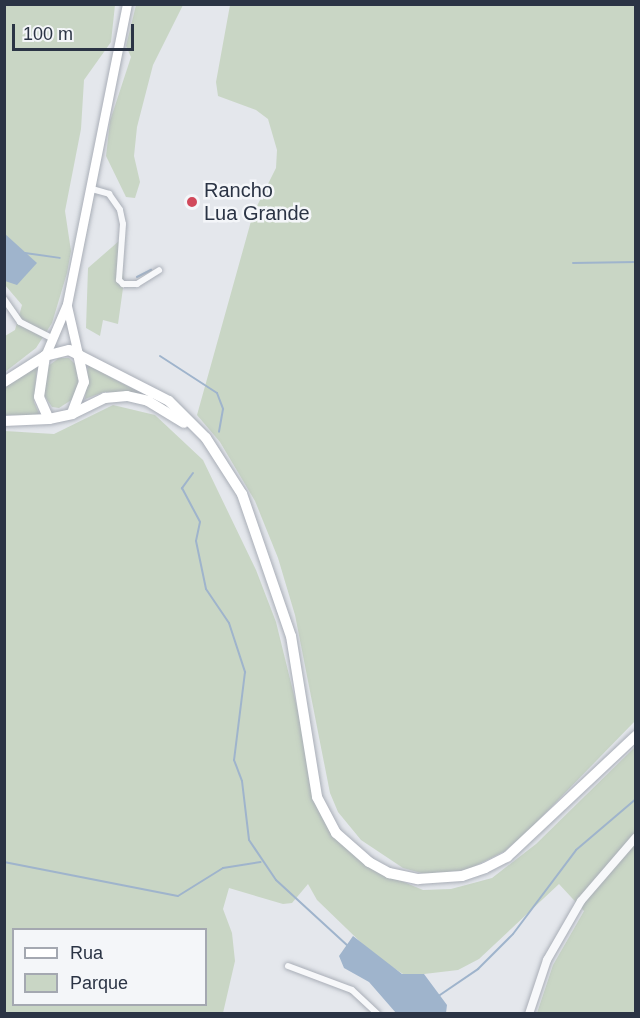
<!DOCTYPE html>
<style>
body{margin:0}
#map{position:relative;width:640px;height:1018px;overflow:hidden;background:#e4e7ec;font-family:Arial,sans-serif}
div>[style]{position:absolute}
.green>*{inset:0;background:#c9d6c5}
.water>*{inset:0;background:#9fb4cc}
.stream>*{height:2px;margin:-1px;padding:0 1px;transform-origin:1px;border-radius:1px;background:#9fb4cc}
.roads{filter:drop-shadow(0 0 2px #a9aeb7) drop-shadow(0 0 2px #a9aeb7)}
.minor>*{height:6px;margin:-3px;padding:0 3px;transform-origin:3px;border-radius:3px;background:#f7f8fa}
.tertiary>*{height:8px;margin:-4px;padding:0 4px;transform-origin:4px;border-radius:4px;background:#f7f8fa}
.secondary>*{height:9px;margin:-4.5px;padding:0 4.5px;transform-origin:4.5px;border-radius:4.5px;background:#fff}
.trunk>*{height:10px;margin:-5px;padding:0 5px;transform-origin:5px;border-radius:5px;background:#fff}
.dots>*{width:16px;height:16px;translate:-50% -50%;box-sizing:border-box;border:3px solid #f4f6f9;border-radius:50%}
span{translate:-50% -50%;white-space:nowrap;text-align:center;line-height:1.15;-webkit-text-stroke:5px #f4f6f9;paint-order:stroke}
.poi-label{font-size:20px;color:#2b3445}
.left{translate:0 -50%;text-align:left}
.frame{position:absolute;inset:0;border:6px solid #2b3445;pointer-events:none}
.legend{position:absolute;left:12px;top:928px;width:195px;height:78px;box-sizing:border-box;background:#f4f6f9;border:2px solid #a4a8b1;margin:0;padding:8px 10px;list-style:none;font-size:18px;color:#2b3445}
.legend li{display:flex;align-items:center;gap:12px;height:30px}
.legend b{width:30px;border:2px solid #a4a8b1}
.scale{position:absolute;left:12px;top:24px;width:122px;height:27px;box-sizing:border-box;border:3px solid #2b3445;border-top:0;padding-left:8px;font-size:18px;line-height:21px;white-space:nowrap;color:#2b3445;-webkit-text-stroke:4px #f4f6f9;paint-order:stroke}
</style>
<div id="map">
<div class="green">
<i style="clip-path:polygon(5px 5px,115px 5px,111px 42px,84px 80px,81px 129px,65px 211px,71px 251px,67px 273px,52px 323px,36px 348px,5px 372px,5px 336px,15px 330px,22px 305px,5px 285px)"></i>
<i style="clip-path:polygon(136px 5px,183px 5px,153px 65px,137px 127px,134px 156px,140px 182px,135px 198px,126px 197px,106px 156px,110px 121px,131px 57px,126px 46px)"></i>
<i style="clip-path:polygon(230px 5px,635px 5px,635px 721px,526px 833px,505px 851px,467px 870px,425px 874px,403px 868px,361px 840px,338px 812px,330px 793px,295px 615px,278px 558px,255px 501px,220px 442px,197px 415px,253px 214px,276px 168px,277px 150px,268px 119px,256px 110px,218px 96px,216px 82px)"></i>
<i style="clip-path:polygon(119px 241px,124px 281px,118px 324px,103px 320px,100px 336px,86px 328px,88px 268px)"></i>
<i style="clip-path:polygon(59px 358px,69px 358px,76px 365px,79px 388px,76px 397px,59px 408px,52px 407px,44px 395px,48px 366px)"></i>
<i style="clip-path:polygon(88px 364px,112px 378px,168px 407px,126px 393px,104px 392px,85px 399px)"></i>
<i style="clip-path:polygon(37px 367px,34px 402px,40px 416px,5px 415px,4px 388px)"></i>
<i style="clip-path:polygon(evenodd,113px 405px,155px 415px,203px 460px,256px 570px,276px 622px,325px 821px,375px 870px,423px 890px,451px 889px,492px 878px,536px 844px,635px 747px,635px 1013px,537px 1013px,553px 965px,584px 911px,559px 884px,479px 959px,458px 970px,424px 974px,403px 974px,375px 956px,317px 900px,308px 884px,292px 903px,283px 904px,229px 888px,223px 909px,232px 933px,235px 961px,223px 1013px,5px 1013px,5px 431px,54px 434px,113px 405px,14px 930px,206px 930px,206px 1004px,14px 1004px,14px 930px)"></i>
</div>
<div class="water">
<i style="clip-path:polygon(4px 233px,37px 263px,17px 285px,5px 281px)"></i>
<i style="clip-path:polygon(353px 936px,402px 974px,424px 974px,447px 1005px,446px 1013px,396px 1013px,369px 982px,344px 968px,339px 956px)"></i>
</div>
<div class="stream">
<i style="left:25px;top:253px;width:35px;rotate:8deg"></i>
<i style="left:573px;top:263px;width:63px;rotate:-0.9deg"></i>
<i style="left:137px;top:277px;width:16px;rotate:-27deg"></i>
<i style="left:160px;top:356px;width:68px;rotate:33deg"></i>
<i style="left:217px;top:393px;width:17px;rotate:69deg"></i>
<i style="left:223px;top:409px;width:23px;rotate:100deg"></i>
<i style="left:193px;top:473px;width:19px;rotate:126deg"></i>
<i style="left:182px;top:488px;width:38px;rotate:62deg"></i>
<i style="left:200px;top:522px;width:19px;rotate:102deg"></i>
<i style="left:196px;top:541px;width:49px;rotate:78.2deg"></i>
<i style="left:206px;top:589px;width:41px;rotate:55.9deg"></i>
<i style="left:229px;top:623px;width:52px;rotate:71.9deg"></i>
<i style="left:245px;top:672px;width:89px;rotate:97.1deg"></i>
<i style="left:234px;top:760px;width:22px;rotate:69deg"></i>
<i style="left:242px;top:781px;width:59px;rotate:83.2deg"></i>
<i style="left:249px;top:840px;width:48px;rotate:56deg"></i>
<i style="left:276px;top:880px;width:98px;rotate:42.5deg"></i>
<i style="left:4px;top:862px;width:177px;rotate:11.1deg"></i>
<i style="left:178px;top:896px;width:53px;rotate:-31.9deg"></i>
<i style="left:223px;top:868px;width:38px;rotate:-9deg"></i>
<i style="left:437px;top:997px;width:50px;rotate:-34.3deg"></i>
<i style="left:478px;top:969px;width:49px;rotate:-45deg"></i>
<i style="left:513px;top:934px;width:105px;rotate:-53.1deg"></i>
<i style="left:576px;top:850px;width:79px;rotate:-40.4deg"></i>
</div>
<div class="roads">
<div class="minor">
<i style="left:92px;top:189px;width:18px;rotate:16deg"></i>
<i style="left:109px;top:194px;width:19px;rotate:55deg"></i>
<i style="left:120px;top:210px;width:14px;rotate:78deg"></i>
<i style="left:123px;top:224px;width:56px;rotate:94.1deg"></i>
<i style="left:119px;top:280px;width:6px;rotate:45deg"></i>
<i style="left:123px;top:284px;width:14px"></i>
<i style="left:137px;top:284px;width:26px;rotate:-32deg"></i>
<i style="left:4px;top:299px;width:28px;rotate:55deg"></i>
<i style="left:20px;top:322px;width:37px;rotate:27deg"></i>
<i style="left:288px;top:966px;width:68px;rotate:20.6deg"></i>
<i style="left:352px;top:990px;width:35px;rotate:43deg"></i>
</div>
<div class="tertiary">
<i style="left:529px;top:1014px;width:57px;rotate:-71.6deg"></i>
<i style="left:547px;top:960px;width:68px;rotate:-60deg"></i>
<i style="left:581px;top:901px;width:84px;rotate:-49.3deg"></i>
</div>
<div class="secondary">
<i style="left:67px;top:306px;width:49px;rotate:77.1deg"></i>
<i style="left:45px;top:356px;width:56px;rotate:-67.1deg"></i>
<i style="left:67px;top:304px;width:306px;rotate:-78.7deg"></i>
</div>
<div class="trunk">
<i style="left:45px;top:356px;width:41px;rotate:98.3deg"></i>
<i style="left:39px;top:397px;width:24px;rotate:66deg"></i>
<i style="left:4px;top:382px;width:49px;rotate:-32.4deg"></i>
<i style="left:45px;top:356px;width:25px;rotate:-14deg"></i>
<i style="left:69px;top:350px;width:112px;rotate:27deg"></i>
<i style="left:169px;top:401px;width:52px;rotate:45deg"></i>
<i style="left:206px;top:438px;width:67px;rotate:57.3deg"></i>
<i style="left:242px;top:494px;width:150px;rotate:71deg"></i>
<i style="left:291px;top:636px;width:163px;rotate:80.8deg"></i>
<i style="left:317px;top:797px;width:41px;rotate:62.2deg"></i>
<i style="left:336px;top:833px;width:44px;rotate:41.3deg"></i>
<i style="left:369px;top:862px;width:23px;rotate:29deg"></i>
<i style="left:389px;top:873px;width:30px;rotate:12deg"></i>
<i style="left:418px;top:879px;width:44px;rotate:-3.9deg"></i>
<i style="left:462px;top:876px;width:24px;rotate:-19deg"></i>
<i style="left:485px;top:868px;width:25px;rotate:-27deg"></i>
<i style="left:507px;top:857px;width:177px;rotate:-43.2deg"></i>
<i style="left:72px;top:413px;width:33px;rotate:-69deg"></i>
<i style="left:84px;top:382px;width:29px;rotate:-102deg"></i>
<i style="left:4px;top:421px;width:45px;rotate:-2.5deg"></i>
<i style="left:49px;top:419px;width:24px;rotate:-12deg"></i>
<i style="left:72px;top:414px;width:37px;rotate:-26deg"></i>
<i style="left:105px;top:398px;width:22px;rotate:-5deg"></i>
<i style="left:127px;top:396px;width:22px;rotate:13deg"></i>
<i style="left:148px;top:401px;width:42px;rotate:31.4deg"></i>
</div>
</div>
<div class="dots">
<i style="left:192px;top:202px;background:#d1495b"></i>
</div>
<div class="poi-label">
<span class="left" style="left:204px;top:202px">Rancho<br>Lua Grande</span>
</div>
<div class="frame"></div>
<ul class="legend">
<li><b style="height:8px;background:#fff"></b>Rua</li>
<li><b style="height:16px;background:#c9d6c5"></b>Parque</li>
</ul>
<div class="scale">100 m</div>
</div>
